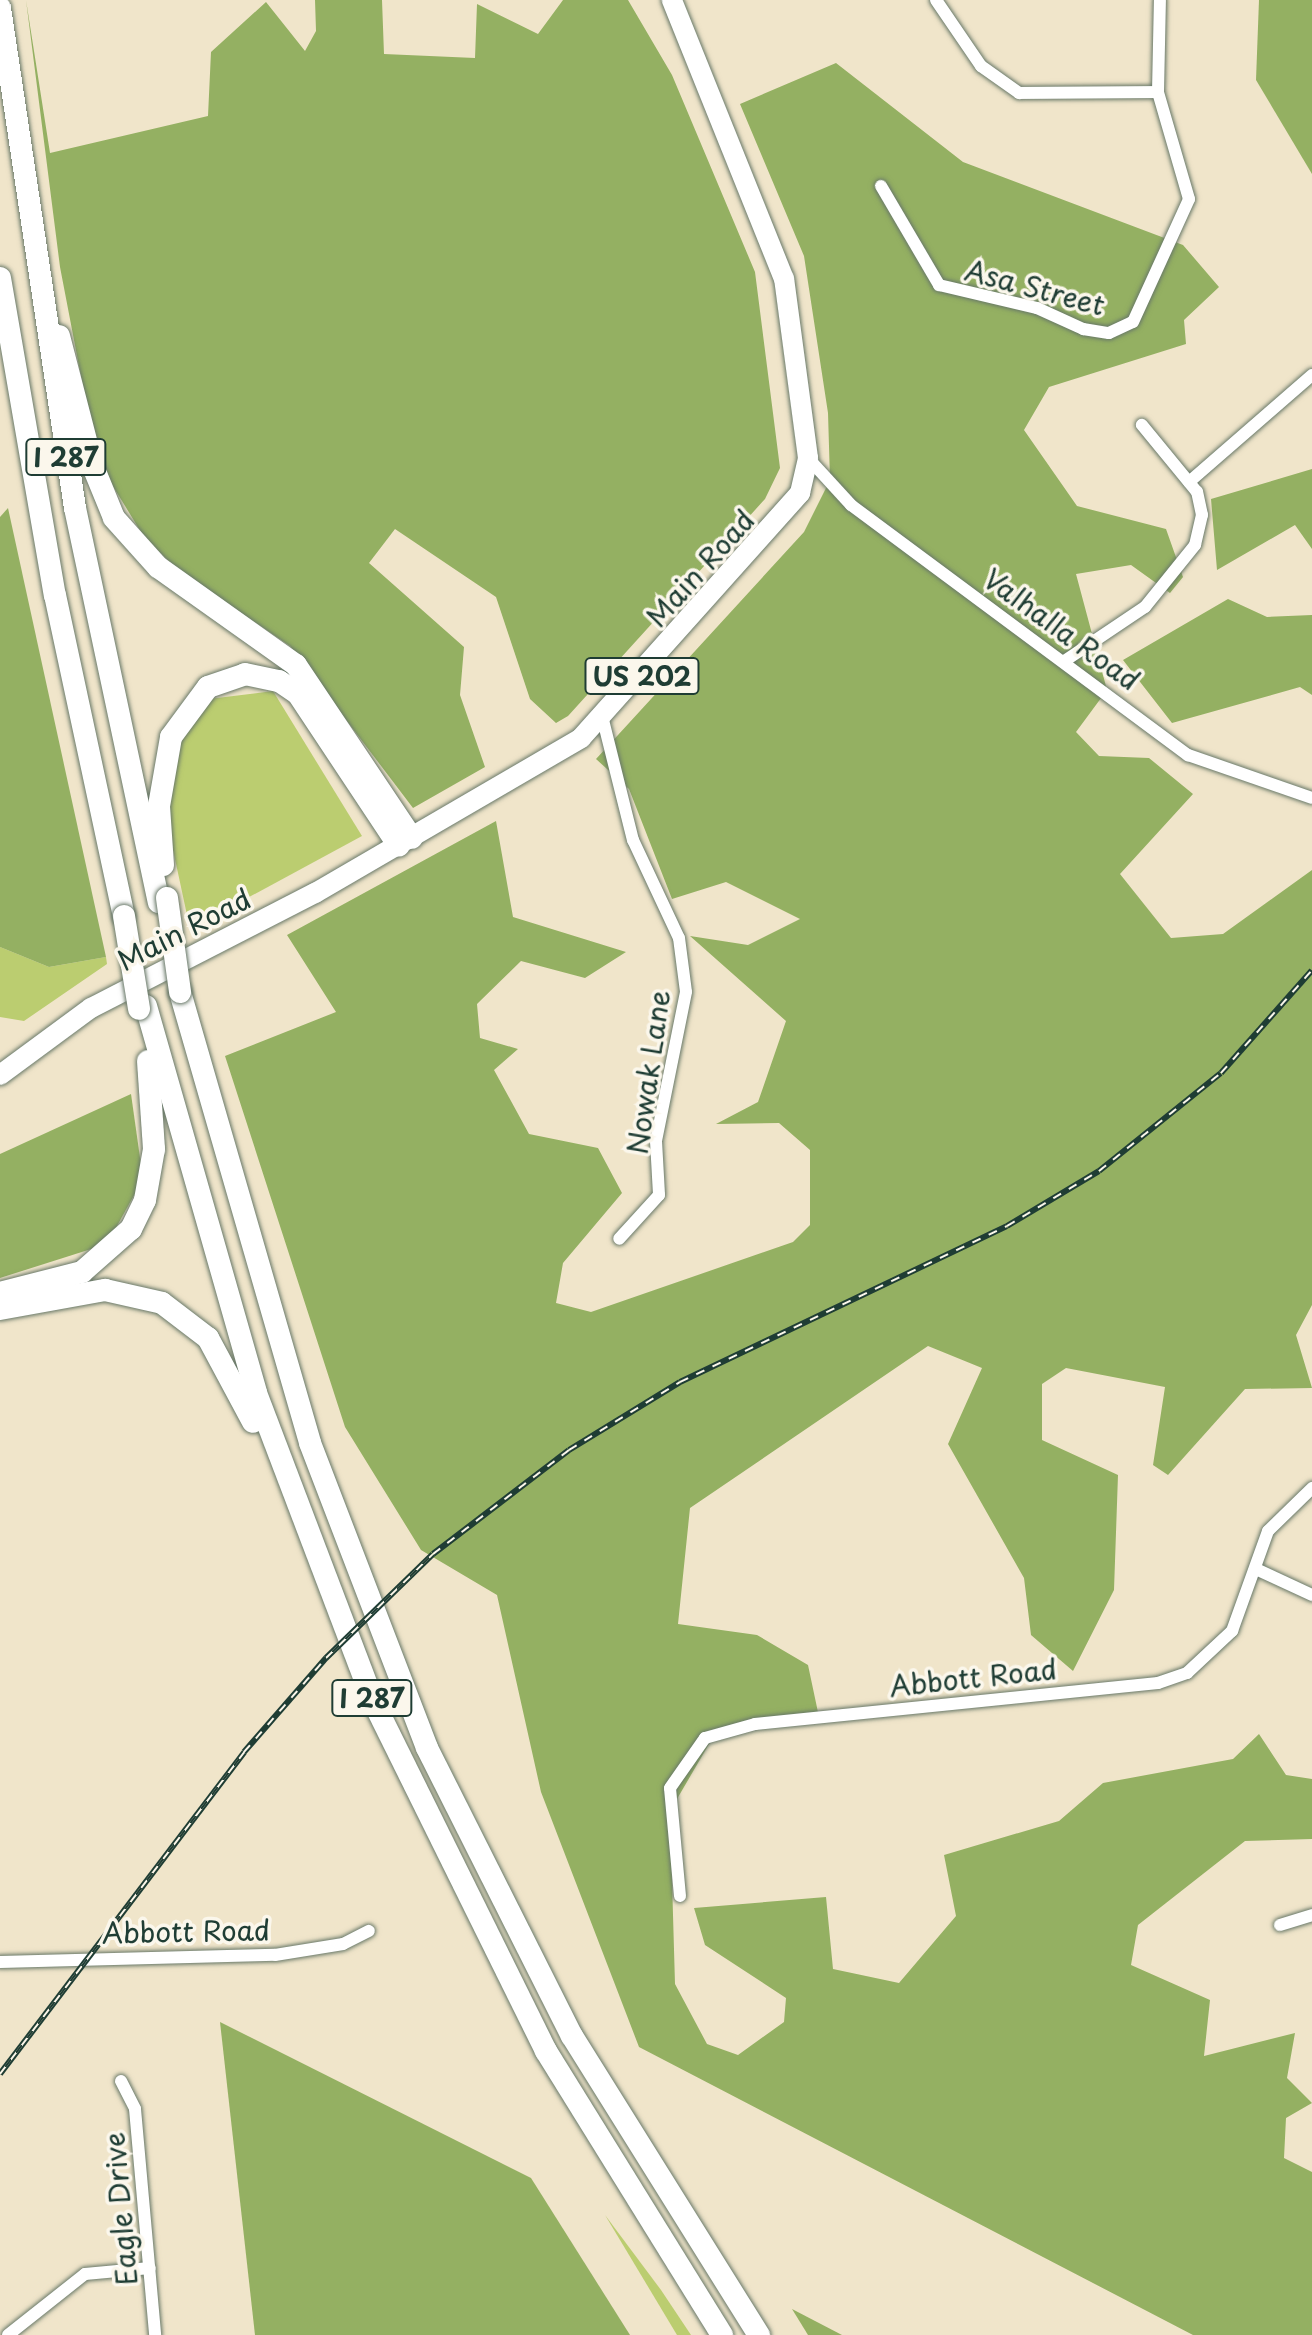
<!DOCTYPE html>
<style>
body{margin:0}
#map{position:relative;width:1312px;height:2335px;overflow:hidden;background:#f0e5ca;font-family:"Playpen Sans",sans-serif}
div>[style]{position:absolute}
.green>*{inset:0;background:#bbcd70}
.forest>*{inset:0;background:#94b062}
.roads{filter:drop-shadow(0 0 2px #687868) drop-shadow(0 0 2px #687868)}
.minor>*{height:12px;margin:-6px;padding:0 6px;transform-origin:6px;border-radius:6px;background:#fff}
.primary>*{height:20px;margin:-10px;padding:0 10px;transform-origin:10px;border-radius:10px;background:#fff}
.motorway>*{height:22px;margin:-11px;padding:0 11px;transform-origin:11px;border-radius:11px;background:#fff}
.rail>*{height:6px;margin-top:-3px;transform-origin:0;background:repeating-linear-gradient(90deg,#fbf7ec 0 9px,#1f3d34 0 18px);box-sizing:border-box;border-block:2px solid #1f3d34}
.bridges{filter:drop-shadow(0 0 2px #687868) drop-shadow(0 0 2px #687868)}
.motorway-bridge>*{height:22px;margin:-11px;padding:0 11px;transform-origin:11px;border-radius:11px;background:#fff}
span{translate:-50% -50%;white-space:nowrap;text-align:center;line-height:1.15;-webkit-text-stroke:7px #fbf7ec;paint-order:stroke}
.shield-label span{padding:2px 6px;background:#fbf7ec;border:2px solid;border-radius:6px;-webkit-text-stroke-width:0}
.shield-label{font-size:26px;color:#1f3d34;font-weight:700}
.street-label{font-size:28px;color:#1f3d34}
</style>
<div id="map">
<div class="green">
<i style="clip-path:polygon(273px 691px,362px 836px,190px 929px,166px 817px,174px 753px,209px 699px)"></i>
<i style="clip-path:polygon(0 947px,49px 967px,106px 957px,107px 964px,24px 1021px,0 1017px)"></i>
<i style="clip-path:polygon(605px 2215px,661px 2290px,691px 2335px,677px 2335px)"></i>
</div>
<div class="forest">
<i style="clip-path:polygon(26px 0,50px 153px,208px 116px,211px 52px,266px 2px,305px 51px,316px 31px,315px 0,382px 0,384px 54px,475px 58px,477px 4px,538px 34px,563px 0,628px 0,672px 75px,755px 272px,780px 468px,765px 499px,568px 716px,556px 723px,530px 699px,496px 597px,395px 529px,369px 563px,464px 647px,460px 695px,485px 767px,413px 808px,290px 646px,178px 570px,144px 537px,97px 460px,60px 267px)"></i>
<i style="clip-path:polygon(1259px 0,1312px 0,1312px 174px,1256px 80px)"></i>
<i style="clip-path:polygon(836px 63px,963px 162px,1183px 245px,1219px 287px,1184px 320px,1186px 344px,1049px 387px,1024px 430px,1077px 506px,1166px 529px,1183px 577px,1170px 593px,1131px 565px,1076px 574px,1107px 690px,1076px 732px,1099px 756px,1149px 758px,1193px 794px,1120px 874px,1171px 938px,1223px 934px,1312px 870px,1312px 1305px,1296px 1335px,1312px 1388px,1245px 1389px,1168px 1475px,1153px 1465px,1165px 1387px,1066px 1368px,1042px 1384px,1042px 1440px,1118px 1475px,1114px 1590px,1073px 1671px,1031px 1635px,1024px 1578px,948px 1444px,982px 1368px,928px 1346px,690px 1508px,678px 1624px,757px 1635px,808px 1665px,819px 1717px,716px 1732px,670px 1811px,675px 1984px,707px 2044px,738px 2055px,784px 2022px,786px 1998px,705px 1945px,694px 1908px,826px 1897px,833px 1969px,899px 1983px,956px 1916px,944px 1855px,1059px 1821px,1103px 1783px,1233px 1759px,1259px 1734px,1286px 1775px,1312px 1779px,1312px 1839px,1245px 1841px,1138px 1925px,1131px 1965px,1210px 2000px,1204px 2056px,1295px 2033px,1287px 2078px,1312px 2103px,1286px 2118px,1284px 2158px,1312px 2172px,1312px 2335px,1193px 2335px,639px 2047px,541px 1792px,497px 1595px,421px 1550px,345px 1427px,225px 1056px,336px 1012px,287px 935px,496px 821px,513px 917px,626px 952px,585px 978px,521px 961px,477px 1004px,480px 1038px,518px 1049px,494px 1070px,529px 1134px,598px 1148px,622px 1193px,563px 1263px,556px 1303px,591px 1312px,793px 1242px,810px 1225px,810px 1150px,779px 1123px,716px 1124px,758px 1102px,786px 1021px,690px 936px,748px 945px,800px 919px,726px 882px,672px 899px,629px 789px,596px 759px,804px 532px,830px 480px,828px 413px,804px 256px,740px 104px)"></i>
<i style="clip-path:polygon(1312px 469px,1312px 549px,1295px 525px,1217px 570px,1211px 499px)"></i>
<i style="clip-path:polygon(8px 508px,106px 957px,49px 967px,0 947px,0 517px)"></i>
<i style="clip-path:polygon(1228px 599px,1267px 617px,1312px 615px,1312px 695px,1300px 687px,1172px 723px,1123px 660px)"></i>
<i style="clip-path:polygon(131px 1094px,143px 1179px,107px 1244px,0 1278px,0 1154px)"></i>
<i style="clip-path:polygon(220px 2022px,531px 2178px,630px 2335px,255px 2335px)"></i>
<i style="clip-path:polygon(792px 2309px,842px 2335px,808px 2335px)"></i>
</div>
<div class="roads">
<div class="minor">
<i style="left:936px;top:0;width:80px;rotate:55.7deg"></i>
<i style="left:981px;top:66px;width:47px;rotate:35.4deg"></i>
<i style="left:1019px;top:93px;width:139px;rotate:-0.4deg"></i>
<i style="left:881px;top:186px;width:115px;rotate:59.6deg"></i>
<i style="left:939px;top:285px;width:101px;rotate:13.2deg"></i>
<i style="left:1037px;top:308px;width:51px;rotate:24.5deg"></i>
<i style="left:1083px;top:329px;width:26px;rotate:9deg"></i>
<i style="left:1109px;top:333px;width:26px;rotate:-25deg"></i>
<i style="left:1133px;top:322px;width:135px;rotate:-65.5deg"></i>
<i style="left:1189px;top:199px;width:111px;rotate:-106.2deg"></i>
<i style="left:1158px;top:92px;width:92px;rotate:-88.8deg"></i>
<i style="left:808px;top:458px;width:64px;rotate:47.5deg"></i>
<i style="left:851px;top:505px;width:420px;rotate:36.6deg"></i>
<i style="left:1188px;top:755px;width:131px;rotate:19.1deg"></i>
<i style="left:1189px;top:482px;width:163px;rotate:-41deg"></i>
<i style="left:1066px;top:660px;width:95px;rotate:-33.9deg"></i>
<i style="left:1145px;top:607px;width:80px;rotate:-51.1deg"></i>
<i style="left:1195px;top:545px;width:31px;rotate:-77deg"></i>
<i style="left:1202px;top:515px;width:24px;rotate:-102deg"></i>
<i style="left:1197px;top:492px;width:87px;rotate:-129.4deg"></i>
<i style="left:603px;top:720px;width:124px;rotate:76deg"></i>
<i style="left:633px;top:840px;width:108px;rotate:64.9deg"></i>
<i style="left:679px;top:938px;width:54px;rotate:82.6deg"></i>
<i style="left:686px;top:992px;width:152px;rotate:101.4deg"></i>
<i style="left:656px;top:1141px;width:54px;rotate:86.8deg"></i>
<i style="left:659px;top:1195px;width:59px;rotate:132.3deg"></i>
<i style="left:1256px;top:1569px;width:62px;rotate:24.9deg"></i>
<i style="left:680px;top:1896px;width:108px;rotate:-95.3deg"></i>
<i style="left:670px;top:1788px;width:61px;rotate:-55deg"></i>
<i style="left:705px;top:1738px;width:52px;rotate:-15.6deg"></i>
<i style="left:755px;top:1724px;width:405px;rotate:-5.8deg"></i>
<i style="left:1158px;top:1683px;width:31px;rotate:-19deg"></i>
<i style="left:1187px;top:1673px;width:62px;rotate:-43deg"></i>
<i style="left:1232px;top:1631px;width:106px;rotate:-70.2deg"></i>
<i style="left:1268px;top:1531px;width:62px;rotate:-44.3deg"></i>
<i style="left:1280px;top:1925px;width:34px;rotate:-17deg"></i>
<i style="left:0;top:1962px;width:275px;rotate:-1.5deg"></i>
<i style="left:275px;top:1955px;width:69px;rotate:-9.2deg"></i>
<i style="left:343px;top:1944px;width:29px;rotate:-27deg"></i>
<i style="left:121px;top:2081px;width:31px;rotate:63deg"></i>
<i style="left:135px;top:2109px;width:227px;rotate:84.9deg"></i>
<i style="left:8px;top:2335px;width:98px;rotate:-38.4deg"></i>
<i style="left:85px;top:2274px;width:65px;rotate:-5.3deg"></i>
</div>
<div class="primary">
<i style="left:0;top:1075px;width:113px;rotate:-36.4deg"></i>
<i style="left:91px;top:1008px;width:252px;rotate:-27.2deg"></i>
<i style="left:315px;top:893px;width:308px;rotate:-30.2deg"></i>
<i style="left:581px;top:738px;width:329px;rotate:-48.2deg"></i>
<i style="left:800px;top:493px;width:36px;rotate:-77deg"></i>
<i style="left:808px;top:458px;width:181px;rotate:-97.6deg"></i>
<i style="left:784px;top:279px;width:301px;rotate:-111.9deg"></i>
</div>
<div class="motorway">
<i style="left:0;top:8px;width:506px;rotate:81.47deg"></i>
<i style="left:75px;top:508px;width:403px;rotate:78deg"></i>
<i style="left:0;top:278px;width:322px;rotate:80.2deg"></i>
<i style="left:55px;top:595px;width:328px;rotate:77.9deg"></i>
<i style="left:59px;top:336px;width:132px;rotate:75.5deg"></i>
<i style="left:92px;top:464px;width:58px;rotate:67.8deg"></i>
<i style="left:114px;top:518px;width:66px;rotate:48.1deg"></i>
<i style="left:158px;top:567px;width:169px;rotate:35.4deg"></i>
<i style="left:296px;top:665px;width:208px;rotate:56.2deg"></i>
<i style="left:163px;top:865px;width:59px;rotate:-93.9deg"></i>
<i style="left:159px;top:806px;width:70px;rotate:-80.1deg"></i>
<i style="left:171px;top:737px;width:62px;rotate:-53.5deg"></i>
<i style="left:208px;top:687px;width:39px;rotate:-19deg"></i>
<i style="left:245px;top:674px;width:35px;rotate:12deg"></i>
<i style="left:279px;top:681px;width:23px;rotate:34deg"></i>
<i style="left:298px;top:694px;width:182px;rotate:56.4deg"></i>
<i style="left:180px;top:992px;width:469px;rotate:73.9deg"></i>
<i style="left:310px;top:1443px;width:327px;rotate:69deg"></i>
<i style="left:427px;top:1748px;width:322px;rotate:63.3deg"></i>
<i style="left:572px;top:2036px;width:353px;rotate:58deg"></i>
<i style="left:146px;top:1006px;width:402px;rotate:74.1deg"></i>
<i style="left:256px;top:1393px;width:327px;rotate:69.2deg"></i>
<i style="left:372px;top:1699px;width:393px;rotate:63.7deg"></i>
<i style="left:546px;top:2051px;width:334px;rotate:58.2deg"></i>
<i style="left:0;top:1293px;width:85px;rotate:-14.4deg"></i>
<i style="left:82px;top:1272px;width:65px;rotate:-41.3deg"></i>
<i style="left:131px;top:1229px;width:32px;rotate:-64deg"></i>
<i style="left:145px;top:1200px;width:52px;rotate:-80deg"></i>
<i style="left:154px;top:1149px;width:88px;rotate:-93.9deg"></i>
<i style="left:0;top:1309px;width:107px;rotate:-10.3deg"></i>
<i style="left:105px;top:1290px;width:58px;rotate:12.8deg"></i>
<i style="left:162px;top:1303px;width:58px;rotate:37.3deg"></i>
<i style="left:208px;top:1338px;width:95px;rotate:61.8deg"></i>
</div>
</div>
<div class="rail">
<i style="left:0;top:2074px;width:404px;rotate:-52.8deg"></i>
<i style="left:244px;top:1752px;width:125px;rotate:-48.9deg"></i>
<i style="left:326px;top:1658px;width:149px;rotate:-44.2deg"></i>
<i style="left:433px;top:1554px;width:171px;rotate:-37.4deg"></i>
<i style="left:569px;top:1450px;width:130px;rotate:-31.5deg"></i>
<i style="left:680px;top:1382px;width:362px;rotate:-25.5deg"></i>
<i style="left:1007px;top:1226px;width:107px;rotate:-30.9deg"></i>
<i style="left:1099px;top:1171px;width:156px;rotate:-38.8deg"></i>
<i style="left:1221px;top:1073px;width:137px;rotate:-48.5deg"></i>
</div>
<div class="bridges">
<div class="motorway-bridge">
<i style="left:167px;top:898px;width:95px;rotate:82.1deg"></i>
<i style="left:124px;top:916px;width:94px;rotate:80.8deg"></i>
</div>
</div>
<div class="shield-label">
<span style="left:66px;top:457px">I 287</span>
<span style="left:642px;top:676px">US 202</span>
<span style="left:372px;top:1698px">I 287</span>
</div>
<div class="street-label">
<span style="left:1035px;top:287px;rotate:15deg">Asa Street</span>
<span style="left:700px;top:568px;rotate:-48deg">Main Road</span>
<span style="left:1062px;top:629px;rotate:36deg">Valhalla Road</span>
<span style="left:184px;top:929px;rotate:-27deg">Main Road</span>
<span style="left:648px;top:1072px;rotate:-82deg">Nowak Lane</span>
<span style="left:973px;top:1677px;rotate:-6deg">Abbott Road</span>
<span style="left:186px;top:1931px;rotate:-1deg">Abbott Road</span>
<span style="left:120px;top:2209px;rotate:-95deg">Eagle Drive</span>
</div>
</div>
